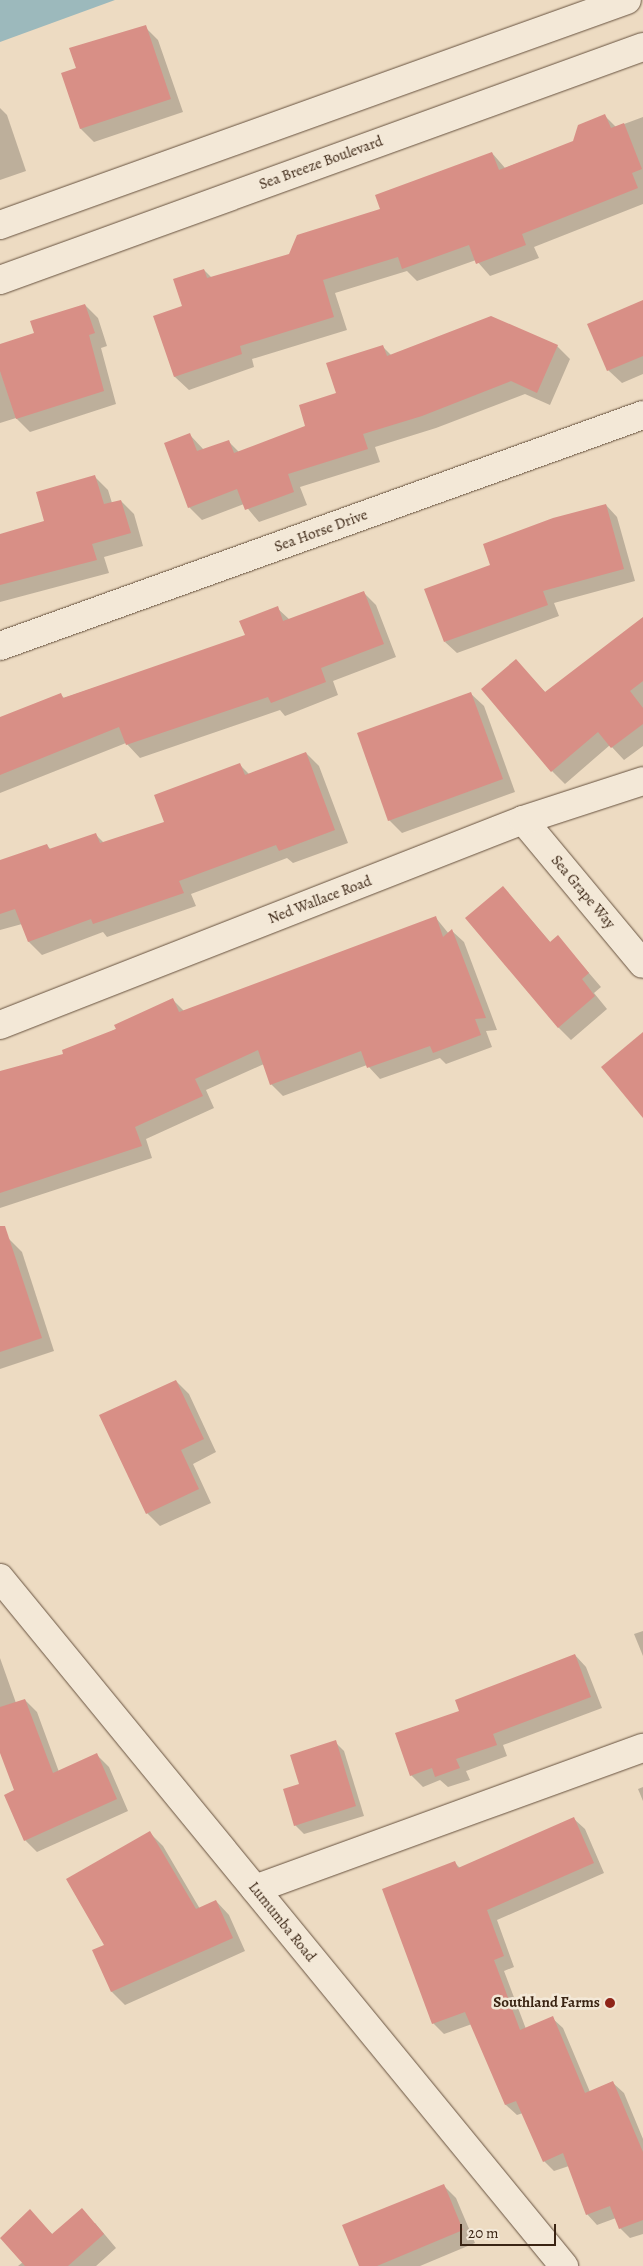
<!DOCTYPE html>
<style>
body{margin:0}
#map{position:relative;width:643px;height:2266px;overflow:hidden;background:#eddbc2;font-family:Alegreya,serif}
div>[style]{position:absolute}
.water>*{inset:0;background:#9cb9bc}
.shadow>*{inset:0;background:#0003}
.building>*{inset:0;background:#d88f86}
.roads{filter:drop-shadow(0 0 1px #67523f) drop-shadow(0 0 1px #67523f)}
.minor>*{height:28px;margin:-14px;padding:0 14px;transform-origin:14px;border-radius:14px;background:#f3e8d7}
.dots>*{width:14px;height:14px;translate:-50% -50%;box-sizing:border-box;border:2px solid #f3e8d7;border-radius:50%}
span{translate:-50% -50%;white-space:nowrap;text-align:center;line-height:1.15;-webkit-text-stroke:5px #f3e8d7;paint-order:stroke}
.street-label{font-size:15px;color:#3a2413}
.poi-label{font-size:15px;color:#3a2413;font-weight:700}
.right{translate:-100% -50%;text-align:right}
.scale{position:absolute;left:460px;top:2224px;width:96px;height:22px;box-sizing:border-box;border:2px solid #3a2413;border-top:0;padding-left:6px;font-size:15px;line-height:18px;white-space:nowrap;color:#3a2413;-webkit-text-stroke:4px #f3e8d7;paint-order:stroke}
</style>
<div id="map">
<div class="water">
<i style="clip-path:polygon(0 0,115px 0,0 42px)"></i>
</div>
<div class="shadow">
<i style="clip-path:polygon(145px 27px,158px 40px,183px 112px,94px 142px,81px 129px,63px 74px,78px 69px)"></i>
<i style="clip-path:polygon(0 108px,7px 115px,26px 171px,0 180px)"></i>
<i style="clip-path:polygon(605px 116px,616px 127px,643px 117px,643px 204px,534px 247px,539px 258px,490px 276px,476px 260px,417px 281px,407px 271px,335px 293px,347px 330px,252px 359px,254px 367px,189px 390px,175px 377px,155px 317px,184px 306px,204px 270px,212px 278px,290px 255px,492px 153px,505px 168px,574px 142px)"></i>
<i style="clip-path:polygon(643px 301px,643px 374px,622px 383px,608px 370px)"></i>
<i style="clip-path:polygon(85px 305px,98px 318px,107px 346px,101px 348px,116px 404px,30px 432px,16px 418px,0 423px,0 345px,35px 334px)"></i>
<i style="clip-path:polygon(557px 346px,570px 359px,550px 405px,525px 394px,436px 428px,375px 447px,380px 462px,300px 487px,307px 505px,259px 522px,244px 504px,202px 520px,189px 507px,190px 435px,204px 450px,229px 442px,239px 452px,307px 427px,383px 347px,391px 355px)"></i>
<i style="clip-path:polygon(95px 477px,108px 490px,112px 503px,121px 501px,134px 514px,143px 546px,104px 557px,109px 573px,0 602px,0 535px,45px 522px)"></i>
<i style="clip-path:polygon(606px 505px,617px 517px,635px 581px,554px 603px,559px 616px,457px 653px,445px 642px,492px 566px)"></i>
<i style="clip-path:polygon(363px 592px,376px 605px,396px 657px,333px 681px,338px 695px,285px 716px,280px 710px,140px 758px,126px 743px,0 793px,0 718px,60px 694px,64px 698px,247px 636px,277px 608px,290px 620px)"></i>
<i style="clip-path:polygon(643px 636px,643px 746px,624px 760px,610px 745px,565px 784px,552px 771px,516px 661px,546px 693px)"></i>
<i style="clip-path:polygon(470px 693px,484px 706px,515px 792px,402px 833px,389px 820px)"></i>
<i style="clip-path:polygon(306px 753px,319px 766px,348px 843px,293px 863px,287px 858px,191px 894px,196px 906px,107px 937px,103px 932px,42px 955px,29px 942px,22px 924px,0 930px,0 862px,47px 845px,51px 850px,96px 835px,104px 843px,165px 823px,240px 765px,249px 774px)"></i>
<i style="clip-path:polygon(515px 901px,551px 943px,558px 937px,601px 987px,594px 993px,607px 1009px,571px 1040px,558px 1027px)"></i>
<i style="clip-path:polygon(436px 918px,449px 934px,452px 931px,464px 942px,497px 1030px,486px 1031px,492px 1047px,446px 1064px,440px 1058px,380px 1079px,367px 1065px,283px 1096px,271px 1084px,264px 1064px,206px 1090px,214px 1108px,146px 1139px,152px 1158px,0 1208px,0 1073px,65px 1055px,173px 1000px,184px 1011px)"></i>
<i style="clip-path:polygon(9px 1239px,22px 1252px,54px 1351px,0 1369px,0 1242px)"></i>
<i style="clip-path:polygon(176px 1381px,189px 1394px,216px 1452px,193px 1464px,211px 1503px,160px 1526px,147px 1513px)"></i>
<i style="clip-path:polygon(643px 1631px,643px 1656px,634px 1634px)"></i>
<i style="clip-path:polygon(575px 1655px,586px 1667px,602px 1708px,503px 1745px,507px 1756px,466px 1771px,470px 1780px,448px 1787px,440px 1780px,423px 1787px,411px 1775px,461px 1711px)"></i>
<i style="clip-path:polygon(0 1658px,16px 1703px,25px 1700px,37px 1712px,59px 1772px,97px 1755px,109px 1767px,128px 1811px,37px 1852px,25px 1840px,15px 1791px,0 1749px)"></i>
<i style="clip-path:polygon(335px 1742px,344px 1751px,364px 1816px,304px 1834px,295px 1825px,301px 1785px)"></i>
<i style="clip-path:polygon(643px 1787px,643px 1801px,638px 1789px)"></i>
<i style="clip-path:polygon(574px 1819px,585px 1829px,604px 1873px,497px 1920px,514px 1967px,504px 1971px,526px 2029px,552px 2018px,563px 2028px,590px 2092px,613px 2083px,624px 2093px,643px 2139px,643px 2234px,630px 2238px,620px 2228px,616px 2218px,597px 2225px,587px 2214px,569px 2166px,554px 2171px,544px 2161px,523px 2113px,517px 2115px,506px 2105px,472px 2024px,444px 2034px,433px 2023px,455px 1863px,460px 1868px)"></i>
<i style="clip-path:polygon(150px 1833px,163px 1846px,200px 1909px,216px 1901px,229px 1915px,245px 1951px,125px 2005px,112px 1992px,94px 1951px,106px 1946px)"></i>
<i style="clip-path:polygon(443px 2185px,456px 2198px,475px 2243px,420px 2266px,361px 2266px)"></i>
<i style="clip-path:polygon(30px 2211px,53px 2235px,95px 2223px,116px 2248px,96px 2266px,18px 2266px,23px 2262px)"></i>
</div>
<div class="building">
<i style="clip-path:polygon(146px 25px,171px 99px,80px 129px,61px 73px,76px 68px,69px 48px)"></i>
<i style="clip-path:polygon(605px 114px,611px 128px,624px 123px,642px 169px,632px 173px,638px 188px,522px 234px,526px 245px,476px 264px,469px 245px,402px 269px,398px 257px,323px 280px,334px 317px,240px 346px,242px 354px,174px 377px,153px 316px,182px 306px,173px 279px,204px 269px,207px 278px,289px 254px,297px 235px,380px 209px,375px 195px,492px 152px,499px 170px,573px 141px,578px 125px)"></i>
<i style="clip-path:polygon(643px 300px,643px 356px,607px 371px,587px 324px)"></i>
<i style="clip-path:polygon(85px 304px,95px 333px,89px 335px,104px 391px,16px 419px,0 371px,0 344px,34px 333px,30px 321px)"></i>
<i style="clip-path:polygon(491px 316px,558px 345px,537px 393px,511px 381px,422px 416px,363px 434px,368px 449px,288px 474px,294px 492px,245px 510px,237px 489px,188px 508px,164px 443px,190px 433px,197px 451px,229px 440px,234px 453px,305px 426px,299px 405px,336px 393px,326px 363px,383px 345px,387px 356px)"></i>
<i style="clip-path:polygon(95px 475px,104px 504px,121px 500px,131px 533px,92px 544px,97px 560px,0 585px,0 534px,44px 521px,36px 492px)"></i>
<i style="clip-path:polygon(606px 504px,624px 569px,543px 591px,548px 605px,444px 642px,424px 589px,490px 565px,483px 544px,553px 518px)"></i>
<i style="clip-path:polygon(364px 591px,384px 644px,321px 668px,326px 682px,271px 703px,268px 697px,126px 745px,119px 727px,0 775px,0 717px,61px 693px,63px 698px,245px 635px,239px 621px,278px 606px,283px 621px)"></i>
<i style="clip-path:polygon(643px 617px,643px 681px,630px 691px,643px 708px,643px 724px,611px 748px,598px 732px,551px 772px,481px 689px,516px 659px,545px 692px)"></i>
<i style="clip-path:polygon(471px 692px,503px 779px,388px 821px,357px 733px)"></i>
<i style="clip-path:polygon(306px 752px,335px 830px,279px 851px,276px 845px,179px 881px,184px 893px,93px 924px,91px 919px,28px 942px,15px 909px,0 914px,0 860px,47px 844px,49px 849px,96px 833px,100px 843px,164px 822px,154px 795px,240px 763px,245px 775px)"></i>
<i style="clip-path:polygon(503px 886px,550px 942px,558px 935px,589px 973px,582px 979px,595px 996px,558px 1028px,465px 918px)"></i>
<i style="clip-path:polygon(436px 916px,443px 937px,452px 929px,486px 1018px,475px 1019px,481px 1035px,433px 1053px,430px 1046px,367px 1068px,361px 1051px,270px 1085px,258px 1050px,195px 1079px,203px 1096px,135px 1127px,142px 1146px,0 1193px,0 1071px,63px 1054px,62px 1050px,116px 1029px,114px 1025px,173px 998px,179px 1012px)"></i>
<i style="clip-path:polygon(643px 1032px,643px 1118px,601px 1067px)"></i>
<i style="clip-path:polygon(0 1226px,5px 1226px,42px 1338px,0 1352px)"></i>
<i style="clip-path:polygon(176px 1380px,204px 1439px,181px 1450px,199px 1489px,146px 1514px,99px 1415px)"></i>
<i style="clip-path:polygon(575px 1654px,591px 1697px,493px 1734px,497px 1745px,456px 1759px,460px 1768px,435px 1777px,432px 1768px,410px 1776px,395px 1733px,459px 1711px,455px 1700px)"></i>
<i style="clip-path:polygon(25px 1699px,53px 1773px,97px 1753px,117px 1799px,24px 1841px,4px 1795px,14px 1790px,0 1753px,0 1707px)"></i>
<i style="clip-path:polygon(336px 1740px,356px 1806px,294px 1826px,283px 1789px,299px 1784px,290px 1755px)"></i>
<i style="clip-path:polygon(574px 1817px,594px 1863px,487px 1910px,504px 1956px,494px 1960px,520px 2030px,553px 2016px,585px 2093px,613px 2081px,643px 2152px,643px 2220px,619px 2229px,610px 2206px,586px 2215px,563px 2153px,543px 2162px,516px 2101px,505px 2105px,465px 2012px,432px 2024px,382px 1889px,455px 1861px,458px 1868px)"></i>
<i style="clip-path:polygon(150px 1831px,196px 1909px,216px 1900px,233px 1938px,111px 1992px,92px 1950px,104px 1945px,66px 1879px)"></i>
<i style="clip-path:polygon(444px 2184px,463px 2230px,377px 2266px,359px 2266px,342px 2225px)"></i>
<i style="clip-path:polygon(82px 2208px,104px 2234px,68px 2266px,25px 2266px,0 2238px,30px 2209px,52px 2234px)"></i>
</div>
<div class="roads">
<div class="minor">
<i style="left:0;top:225px;width:666px;rotate:-19.74deg"></i>
<i style="left:0;top:280px;width:684px;rotate:-19.92deg"></i>
<i style="left:0;top:646px;width:683px;rotate:-19.76deg"></i>
<i style="left:523px;top:820px;width:187px;rotate:50.2deg"></i>
<i style="left:0;top:1025px;width:562px;rotate:-21.4deg"></i>
<i style="left:523px;top:820px;width:126px;rotate:-18deg"></i>
<i style="left:0;top:1578px;width:890px;rotate:50.66deg"></i>
<i style="left:255px;top:1889px;width:413px;rotate:-20deg"></i>
</div>
</div>
<div class="dots">
<i style="left:610px;top:2003px;background:#8f2418"></i>
</div>
<div class="street-label">
<span style="left:321px;top:163px;rotate:-20deg">Sea Breeze Boulevard</span>
<span style="left:321px;top:531px;rotate:-20deg">Sea Horse Drive</span>
<span style="left:583px;top:892px;rotate:50deg">Sea Grape Way</span>
<span style="left:320px;top:900px;rotate:-21deg">Ned Wallace Road</span>
<span style="left:282px;top:1922px;rotate:51deg">Lumumba Road</span>
</div>
<div class="poi-label">
<span class="right" style="left:600px;top:2003px">Southland Farms</span>
</div>
<div class="scale">20 m</div>
</div>
